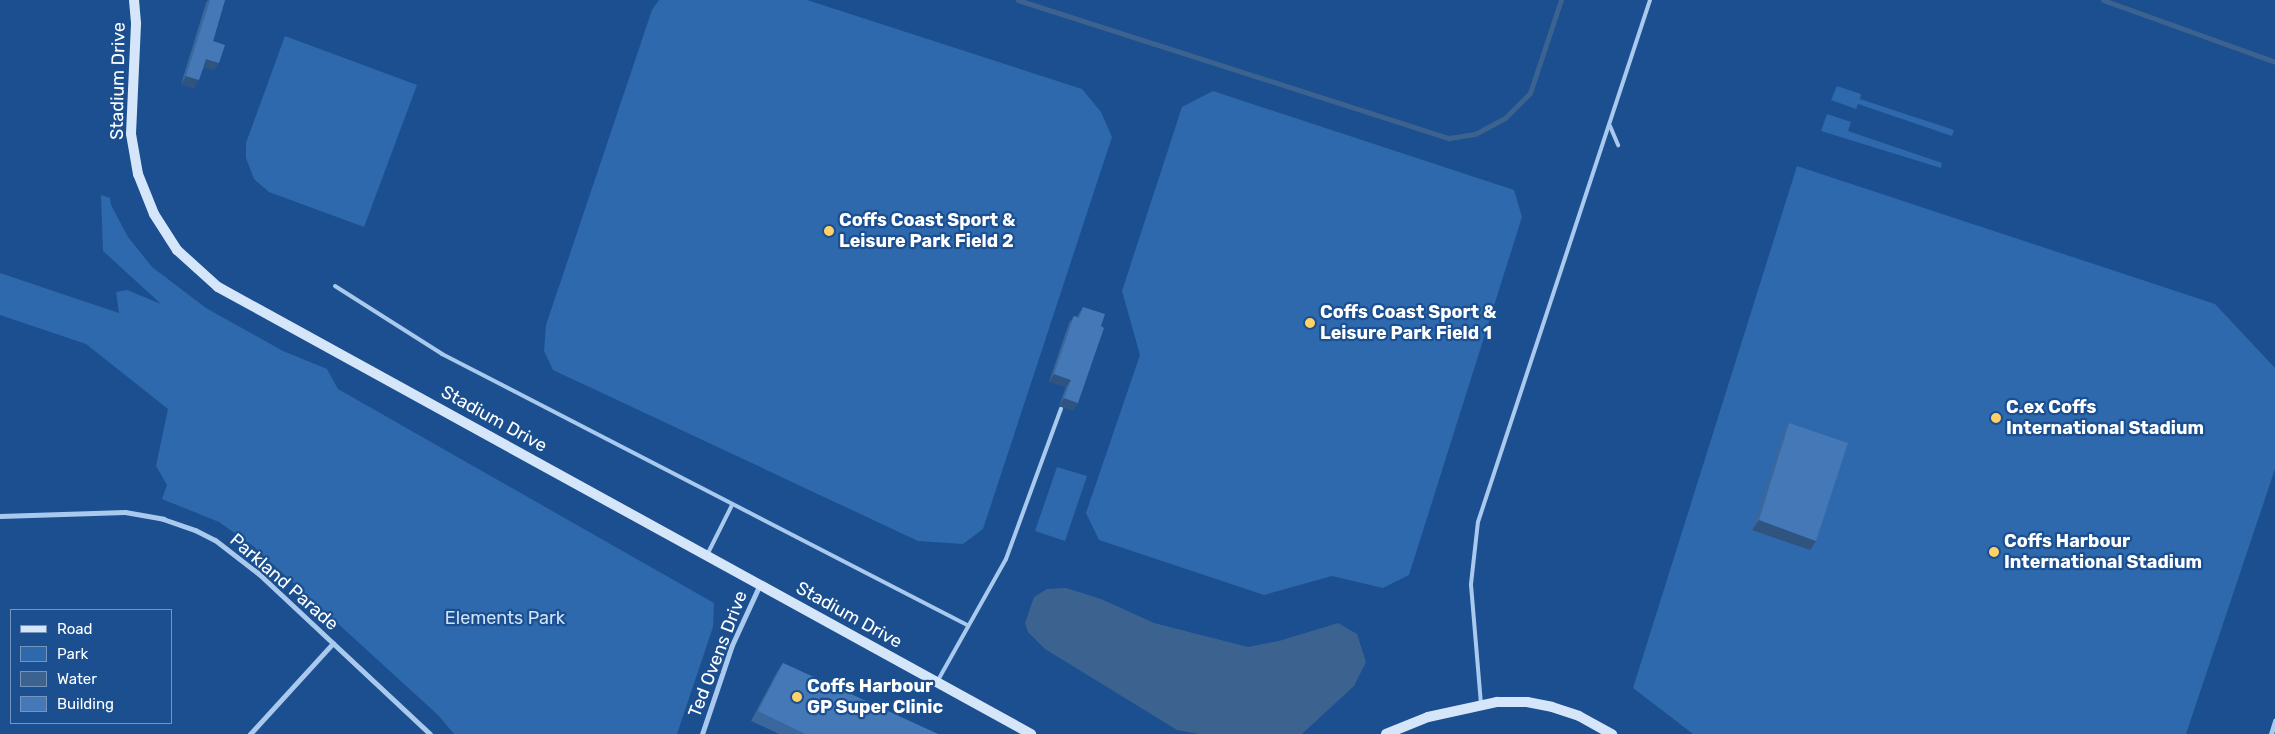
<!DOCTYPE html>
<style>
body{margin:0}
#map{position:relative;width:2275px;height:734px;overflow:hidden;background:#1b4f8f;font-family:Rubik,sans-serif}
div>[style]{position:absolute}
.green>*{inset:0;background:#2e69ad}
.water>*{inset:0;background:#3c6290}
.stream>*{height:5px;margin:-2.5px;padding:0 2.5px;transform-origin:2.5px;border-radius:2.5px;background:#3c6290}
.lane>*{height:4px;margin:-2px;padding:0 2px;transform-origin:2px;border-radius:2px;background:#a9c9ee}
.street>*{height:5px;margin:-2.5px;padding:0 2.5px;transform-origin:2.5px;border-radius:2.5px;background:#a9c9ee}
.secondary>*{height:10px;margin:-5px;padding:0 5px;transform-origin:5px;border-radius:5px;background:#d6e6fa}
.wall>*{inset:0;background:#3a679d}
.shaded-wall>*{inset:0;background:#305480}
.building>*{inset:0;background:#4478b7}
.dots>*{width:14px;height:14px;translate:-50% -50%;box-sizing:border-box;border:2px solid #1b4f8f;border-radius:50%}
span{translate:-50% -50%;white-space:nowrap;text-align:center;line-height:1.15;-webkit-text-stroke:4.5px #1b4f8f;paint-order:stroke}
.street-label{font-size:18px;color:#fff}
.poi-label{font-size:18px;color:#fff;font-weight:700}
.left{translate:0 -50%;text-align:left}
.park-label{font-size:18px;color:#cfe3fa}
.legend{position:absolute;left:10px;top:609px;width:162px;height:115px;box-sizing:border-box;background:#1b4f8f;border:1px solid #7695bc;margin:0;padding:6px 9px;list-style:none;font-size:15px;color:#fff}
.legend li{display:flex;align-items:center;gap:10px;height:25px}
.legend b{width:25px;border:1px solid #7695bc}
</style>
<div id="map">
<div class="green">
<i style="clip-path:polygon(659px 0,807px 0,1082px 89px,1101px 112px,1112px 137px,983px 529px,963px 544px,918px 541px,553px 370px,544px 351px,546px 325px,652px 10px)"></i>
<i style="clip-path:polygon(285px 36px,417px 85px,364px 227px,269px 192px,254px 179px,246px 158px,246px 143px)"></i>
<i style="clip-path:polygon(1837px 86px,1861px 94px,1860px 99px,1954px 130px,1952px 136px,1858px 104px,1856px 109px,1831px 100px)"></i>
<i style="clip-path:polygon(1213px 91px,1514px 190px,1522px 217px,1409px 575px,1383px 588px,1332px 576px,1264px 595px,1099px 540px,1086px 513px,1140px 355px,1122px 291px,1182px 107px)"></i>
<i style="clip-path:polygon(1827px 114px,1851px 122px,1848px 131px,1942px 163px,1941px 168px,1821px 131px)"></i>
<i style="clip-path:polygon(1797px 166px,2215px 304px,2275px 368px,2275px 469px,2186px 734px,1693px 734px,1633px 688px)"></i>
<i style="clip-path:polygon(101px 195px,110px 198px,111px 205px,128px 237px,152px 267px,206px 308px,283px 351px,327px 369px,338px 389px,714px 603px,713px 627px,677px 734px,454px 734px,438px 715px,253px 546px,219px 522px,162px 499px,167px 485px,156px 466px,168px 409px,86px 344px,0 315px,0 273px,119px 313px,116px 292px,127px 290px,161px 304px,103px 251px)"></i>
<i style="clip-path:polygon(1057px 467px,1087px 476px,1065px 541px,1035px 531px)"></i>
</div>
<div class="water">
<i style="clip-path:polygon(1066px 588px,1101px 599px,1154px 623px,1248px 647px,1279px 641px,1338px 623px,1357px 634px,1366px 662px,1354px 686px,1302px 734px,1199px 734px,1177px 730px,1045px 649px,1028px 632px,1025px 623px,1034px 597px,1047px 589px)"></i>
</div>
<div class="stream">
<i style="left:1018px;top:0;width:453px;rotate:17.8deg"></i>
<i style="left:1449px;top:138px;width:26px;rotate:-9deg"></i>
<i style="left:1475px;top:134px;width:34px;rotate:-28deg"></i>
<i style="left:1505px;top:118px;width:35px;rotate:-45deg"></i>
<i style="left:1530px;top:93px;width:98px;rotate:-71.6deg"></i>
<i style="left:2103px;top:0;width:183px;rotate:19.8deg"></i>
</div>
<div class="lane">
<i style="left:1610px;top:126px;width:21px;rotate:67deg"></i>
<i style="left:335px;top:286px;width:127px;rotate:32.4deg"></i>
<i style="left:442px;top:354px;width:591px;rotate:27.3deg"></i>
<i style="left:707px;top:555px;width:56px;rotate:-63.4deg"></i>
<i style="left:937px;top:682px;width:141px;rotate:-60.7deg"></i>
<i style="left:1006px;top:559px;width:160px;rotate:-69.9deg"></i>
<i style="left:1481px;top:704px;width:120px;rotate:-94.8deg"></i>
<i style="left:1471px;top:584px;width:62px;rotate:-83.6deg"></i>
<i style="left:1478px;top:522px;width:550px;rotate:-71.76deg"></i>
</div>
<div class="street">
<i style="left:0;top:516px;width:125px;rotate:-1.8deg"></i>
<i style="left:125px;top:512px;width:39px;rotate:10deg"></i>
<i style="left:163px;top:519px;width:34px;rotate:19deg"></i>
<i style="left:195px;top:530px;width:22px;rotate:27deg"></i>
<i style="left:215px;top:540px;width:56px;rotate:37.7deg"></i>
<i style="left:259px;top:574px;width:234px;rotate:43.1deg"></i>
<i style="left:250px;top:734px;width:123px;rotate:-47.6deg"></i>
<i style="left:702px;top:734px;width:94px;rotate:-71.4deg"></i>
<i style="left:732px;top:645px;width:67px;rotate:-65.3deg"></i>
<i style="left:2271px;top:734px;width:14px;rotate:-73deg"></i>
</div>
<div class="secondary">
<i style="left:134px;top:0;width:24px;rotate:85deg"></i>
<i style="left:136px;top:24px;width:110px;rotate:92.6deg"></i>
<i style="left:131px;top:134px;width:41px;rotate:80.1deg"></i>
<i style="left:138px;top:174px;width:43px;rotate:68.2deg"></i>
<i style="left:154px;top:214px;width:43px;rotate:57.4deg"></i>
<i style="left:177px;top:250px;width:55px;rotate:42.1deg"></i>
<i style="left:218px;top:287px;width:928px;rotate:28.8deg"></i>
<i style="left:1386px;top:734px;width:45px;rotate:-22deg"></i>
<i style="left:1428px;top:717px;width:71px;rotate:-12.3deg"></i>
<i style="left:1497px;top:702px;width:30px"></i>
<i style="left:1527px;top:702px;width:25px;rotate:11deg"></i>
<i style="left:1552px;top:707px;width:28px;rotate:18deg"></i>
<i style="left:1579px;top:716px;width:38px;rotate:29deg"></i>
</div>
<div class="wall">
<i style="clip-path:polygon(208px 0,225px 0,213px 41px,214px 70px,204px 67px,194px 88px,181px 84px,206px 3px)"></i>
<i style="clip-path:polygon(1083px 307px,1078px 403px,1073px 410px,1059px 406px,1066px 387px,1049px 382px,1069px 323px,1074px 316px,1077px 317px)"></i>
<i style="clip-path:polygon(1789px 423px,1816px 541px,1810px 550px,1752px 530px,1783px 432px)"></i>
<i style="clip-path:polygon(783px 663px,938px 734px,779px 734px,751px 721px,777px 672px)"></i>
</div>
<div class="shaded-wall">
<i style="clip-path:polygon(206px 59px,219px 63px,214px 70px,201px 67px)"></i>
<i style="clip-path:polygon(186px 76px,199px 80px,194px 88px,181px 84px)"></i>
<i style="clip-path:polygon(1054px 374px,1071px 380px,1066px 387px,1049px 382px)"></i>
<i style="clip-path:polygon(1064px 398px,1078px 403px,1073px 410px,1059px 406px)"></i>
<i style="clip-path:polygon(1759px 520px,1816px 541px,1810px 550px,1752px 530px)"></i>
</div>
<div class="building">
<i style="clip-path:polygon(210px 0,225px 0,213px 41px,225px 45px,219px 63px,206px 59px,199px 80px,186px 76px)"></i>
<i style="clip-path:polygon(1083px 307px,1105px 314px,1101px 326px,1104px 328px,1078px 403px,1064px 398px,1071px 380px,1054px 374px,1074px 316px,1079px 318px)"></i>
<i style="clip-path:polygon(1789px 423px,1848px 443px,1816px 541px,1759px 520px)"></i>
<i style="clip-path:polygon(783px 663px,938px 734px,805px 734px,758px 711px)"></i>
</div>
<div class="dots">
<i style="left:829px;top:231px;background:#ffd166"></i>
<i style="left:1310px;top:323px;background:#ffd166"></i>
<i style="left:1996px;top:418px;background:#ffd166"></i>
<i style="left:1994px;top:552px;background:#ffd166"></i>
<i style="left:797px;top:697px;background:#ffd166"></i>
</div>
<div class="street-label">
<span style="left:118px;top:81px;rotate:-89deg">Stadium Drive</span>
<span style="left:494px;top:419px;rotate:29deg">Stadium Drive</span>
<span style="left:284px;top:582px;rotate:41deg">Parkland Parade</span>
<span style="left:849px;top:615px;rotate:29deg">Stadium Drive</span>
<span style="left:718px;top:654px;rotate:-69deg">Ted Ovens Drive</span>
</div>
<div class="poi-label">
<span class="left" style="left:839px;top:231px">Coffs Coast Sport &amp;<br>Leisure Park Field 2</span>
<span class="left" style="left:1320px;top:323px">Coffs Coast Sport &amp;<br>Leisure Park Field 1</span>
<span class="left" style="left:2006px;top:418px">C.ex Coffs<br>International Stadium</span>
<span class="left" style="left:2004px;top:552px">Coffs Harbour<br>International Stadium</span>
<span class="left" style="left:807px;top:697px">Coffs Harbour<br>GP Super Clinic</span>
</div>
<div class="park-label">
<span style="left:505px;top:618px">Elements Park</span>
</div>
<ul class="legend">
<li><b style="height:6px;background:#d6e6fa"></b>Road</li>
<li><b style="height:14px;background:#2e69ad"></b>Park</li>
<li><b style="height:14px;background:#3c6290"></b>Water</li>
<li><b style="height:14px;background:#4478b7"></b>Building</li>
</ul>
</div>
